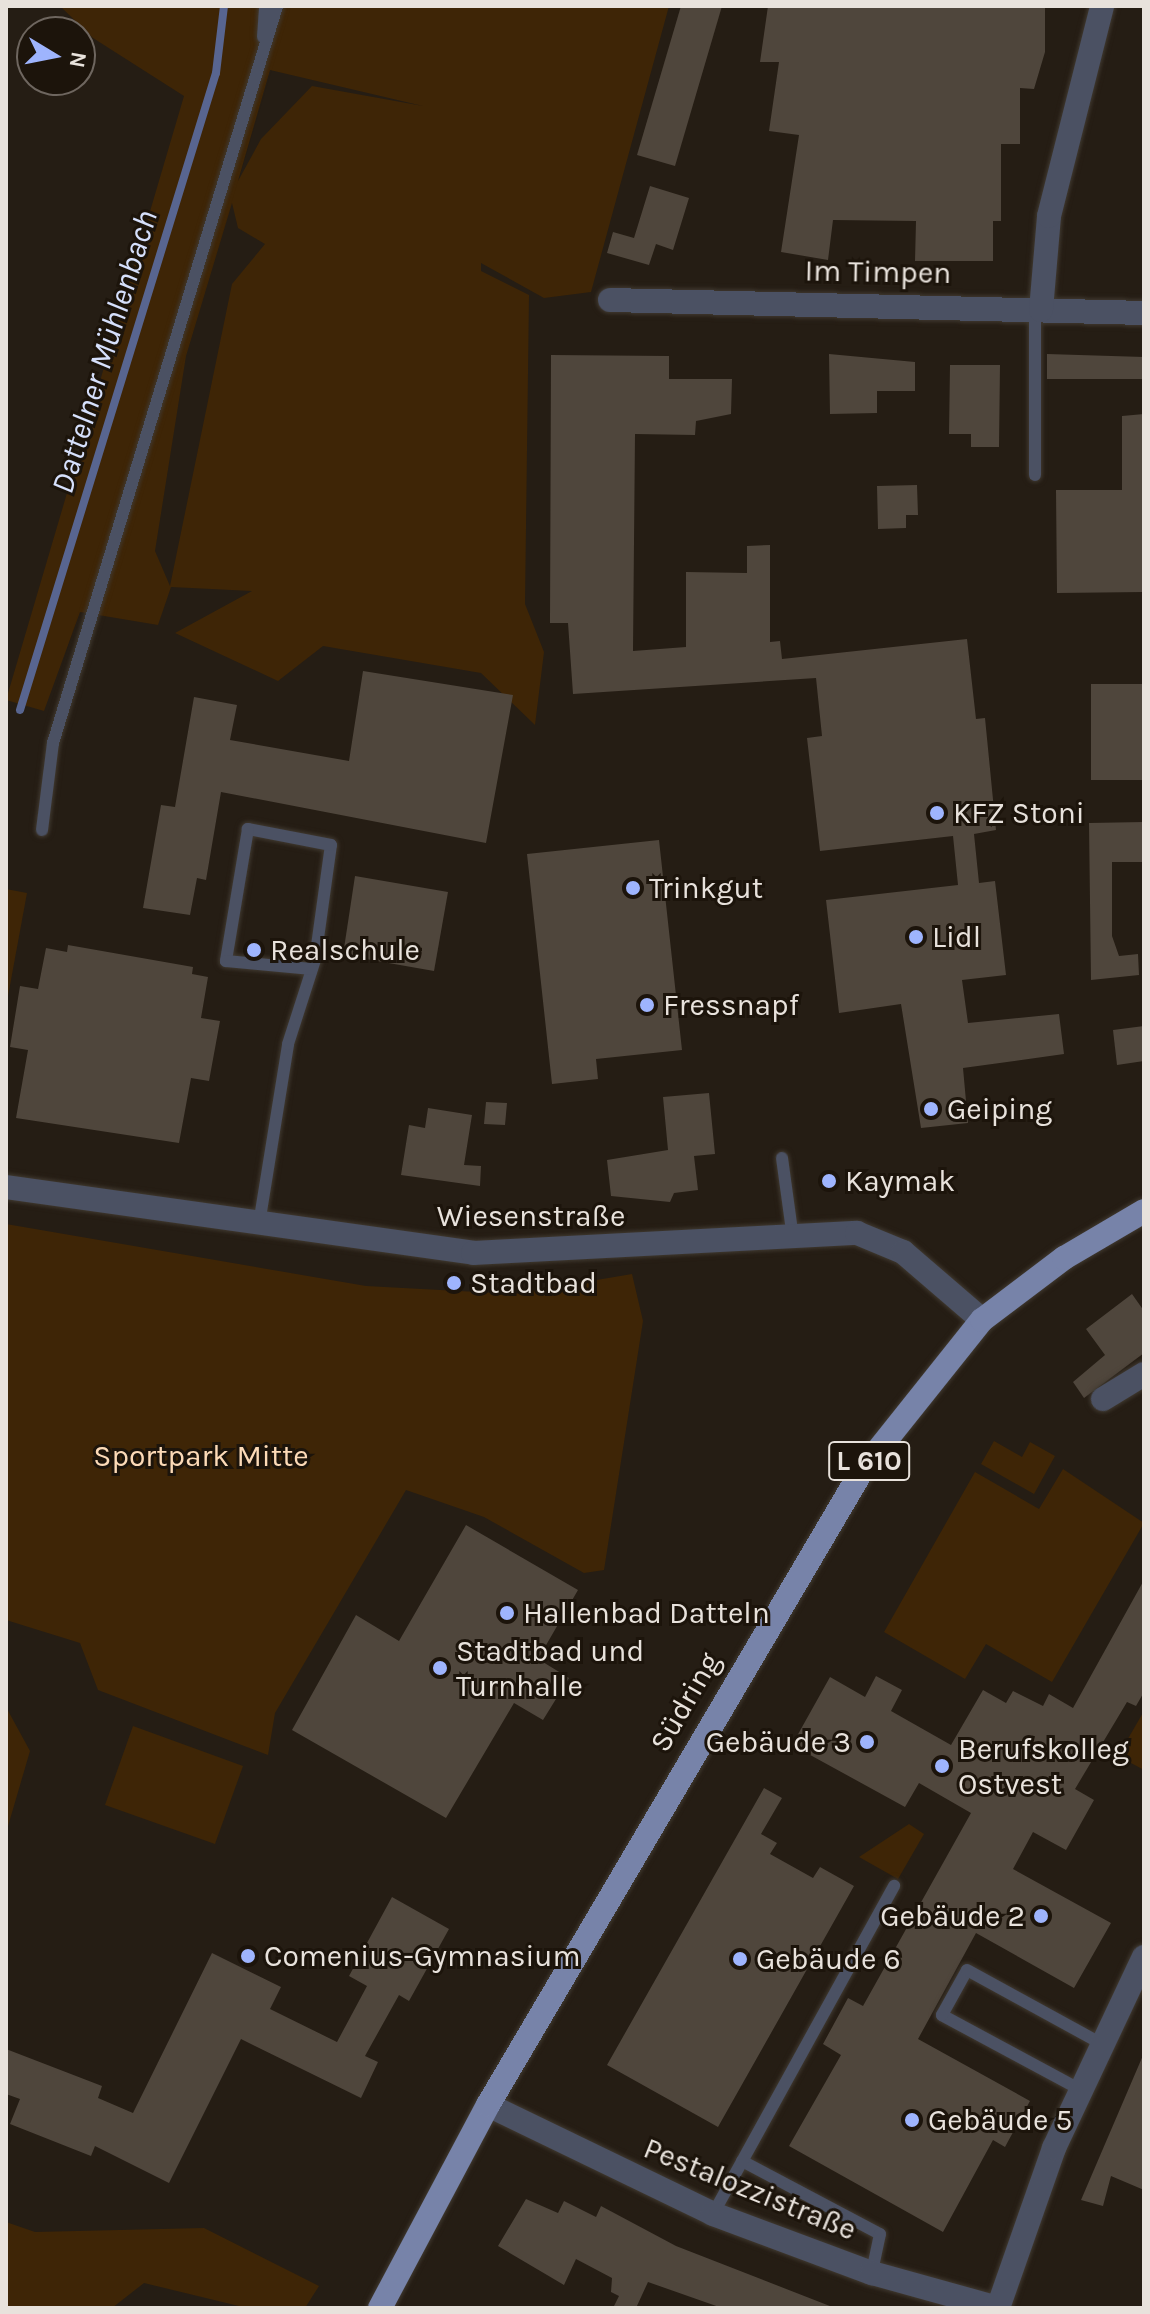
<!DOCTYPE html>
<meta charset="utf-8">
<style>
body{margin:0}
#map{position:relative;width:1150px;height:2314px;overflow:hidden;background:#251d14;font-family:Karla,sans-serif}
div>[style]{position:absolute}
.green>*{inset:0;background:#3e2506}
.stream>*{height:8px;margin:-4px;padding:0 4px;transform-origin:4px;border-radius:4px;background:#586590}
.building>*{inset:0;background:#4f463c}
.roads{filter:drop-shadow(0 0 2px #403930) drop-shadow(0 0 2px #403930)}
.lane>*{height:12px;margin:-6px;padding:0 6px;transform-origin:6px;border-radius:6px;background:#4b5163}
.street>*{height:24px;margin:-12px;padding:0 12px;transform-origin:12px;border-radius:12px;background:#4b5163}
.primary>*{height:24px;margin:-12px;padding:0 12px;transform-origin:12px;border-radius:12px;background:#7783a9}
.dots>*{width:22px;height:22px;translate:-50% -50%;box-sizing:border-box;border:4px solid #1c140b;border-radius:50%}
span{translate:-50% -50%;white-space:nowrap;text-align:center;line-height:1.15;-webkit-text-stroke:6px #1c140b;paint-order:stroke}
.shield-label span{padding:2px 6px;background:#1c140b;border:2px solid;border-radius:6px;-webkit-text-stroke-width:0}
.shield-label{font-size:28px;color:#e8e2dc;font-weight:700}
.street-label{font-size:30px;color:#e8e2dc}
.poi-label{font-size:30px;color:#e8e2dc}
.left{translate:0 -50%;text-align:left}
.right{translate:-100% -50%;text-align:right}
.park-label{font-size:30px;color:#fcdab7}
.water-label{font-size:32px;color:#d6e0fc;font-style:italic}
.frame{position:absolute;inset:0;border:8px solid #e8e2dc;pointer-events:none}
.north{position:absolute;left:16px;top:16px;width:80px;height:80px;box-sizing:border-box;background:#1c140b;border:2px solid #6e665f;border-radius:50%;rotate:100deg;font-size:22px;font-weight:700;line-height:32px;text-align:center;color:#e8e2dc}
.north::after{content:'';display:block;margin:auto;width:28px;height:36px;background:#9eb4fd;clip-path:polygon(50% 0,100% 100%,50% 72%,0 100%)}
</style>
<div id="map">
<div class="green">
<i style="clip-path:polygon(evenodd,60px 6px,669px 6px,591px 292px,544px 298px,481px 263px,481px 271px,529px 295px,525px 604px,544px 652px,535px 725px,481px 673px,323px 646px,278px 681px,175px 633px,252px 591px,171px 587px,158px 625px,80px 612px,44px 711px,6px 700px,184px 96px,93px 38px,60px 6px,270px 70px,423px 106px,312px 86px,261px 139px,238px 181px,270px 70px,60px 6px,232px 203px,238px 228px,265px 244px,232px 284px,170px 586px,155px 551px,186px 356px,232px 203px)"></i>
<i style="clip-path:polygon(6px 889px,27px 893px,6px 1007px)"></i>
<i style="clip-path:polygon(6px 1224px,366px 1286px,514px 1294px,632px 1274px,643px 1321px,604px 1570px,584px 1573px,484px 1517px,406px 1490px,275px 1713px,268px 1755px,98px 1690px,80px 1643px,6px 1620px)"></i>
<i style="clip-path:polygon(994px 1441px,1022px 1457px,1030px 1442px,1055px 1456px,1034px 1494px,981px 1464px)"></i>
<i style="clip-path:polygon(1063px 1469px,1144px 1523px,1052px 1682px,986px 1644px,965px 1679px,884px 1632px,975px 1472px,1039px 1509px)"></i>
<i style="clip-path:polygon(6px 1707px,30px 1751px,6px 1833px)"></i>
<i style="clip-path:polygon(1144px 1711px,1144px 1770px,1118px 1756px)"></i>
<i style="clip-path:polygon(133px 1726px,243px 1766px,215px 1844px,105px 1805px)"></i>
<i style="clip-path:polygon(909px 1824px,924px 1834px,898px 1879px,859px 1857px)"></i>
<i style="clip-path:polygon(6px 2222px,35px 2232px,204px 2228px,319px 2286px,305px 2308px,247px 2308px,144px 2283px,112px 2308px,6px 2308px)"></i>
</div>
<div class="stream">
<i style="left:20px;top:710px;width:666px;rotate:-72.9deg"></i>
<i style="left:216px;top:73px;width:67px;rotate:-83.2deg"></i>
</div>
<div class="building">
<i style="clip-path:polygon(681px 6px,722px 6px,675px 166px,637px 155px)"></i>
<i style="clip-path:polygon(768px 6px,1045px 6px,1045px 52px,1034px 89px,1020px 88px,1020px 144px,1001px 144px,1001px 221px,993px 221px,993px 261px,915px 261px,916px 221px,833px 220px,828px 260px,781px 252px,799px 135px,769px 131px,779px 62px,760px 62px)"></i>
<i style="clip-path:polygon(650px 186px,689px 198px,673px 250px,656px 244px,649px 265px,607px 253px,613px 232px,634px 238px)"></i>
<i style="clip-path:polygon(829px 354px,915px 362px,915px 391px,877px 391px,877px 413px,830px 414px)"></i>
<i style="clip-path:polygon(1047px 354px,1144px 357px,1144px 379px,1047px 379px)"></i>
<i style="clip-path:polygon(551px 355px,669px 356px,669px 379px,732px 379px,731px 414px,696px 421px,695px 435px,635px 434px,633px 651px,686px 647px,686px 572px,747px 573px,747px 546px,770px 545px,770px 642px,780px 641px,782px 659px,967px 639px,976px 719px,985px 718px,996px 830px,974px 834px,979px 883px,995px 881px,1006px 975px,962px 980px,968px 1023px,1059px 1014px,1064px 1054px,963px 1068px,968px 1123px,921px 1128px,901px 1004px,839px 1013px,826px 900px,958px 885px,953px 836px,820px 851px,807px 738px,822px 736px,816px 678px,573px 694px,568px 623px,550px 623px)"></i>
<i style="clip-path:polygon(950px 365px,1000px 365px,999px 447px,971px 447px,971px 434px,949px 434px)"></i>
<i style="clip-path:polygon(1144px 414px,1144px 592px,1057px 593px,1056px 490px,1122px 490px,1122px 416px)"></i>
<i style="clip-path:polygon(917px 485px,918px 515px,906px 515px,906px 528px,878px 529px,877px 486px)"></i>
<i style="clip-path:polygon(363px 671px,513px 695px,486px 843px,221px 792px,206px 880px,197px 878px,190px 915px,143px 908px,161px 805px,175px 807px,194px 697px,237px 705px,230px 740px,349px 761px)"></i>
<i style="clip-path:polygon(1091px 684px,1144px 684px,1144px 780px,1091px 780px)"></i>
<i style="clip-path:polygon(1144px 822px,1144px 862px,1112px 862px,1112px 936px,1119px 956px,1138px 954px,1139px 975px,1091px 980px,1089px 823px)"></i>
<i style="clip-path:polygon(659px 840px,682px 1050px,596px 1059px,598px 1079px,552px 1084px,527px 854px)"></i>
<i style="clip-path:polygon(355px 876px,448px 892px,434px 971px,343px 955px)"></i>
<i style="clip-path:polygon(68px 945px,193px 967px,192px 974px,208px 977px,201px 1018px,220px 1021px,209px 1081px,191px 1078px,179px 1143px,16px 1118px,28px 1050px,10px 1047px,20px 986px,38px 989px,46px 948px,67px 952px)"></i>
<i style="clip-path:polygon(1144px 1026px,1144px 1061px,1117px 1065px,1113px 1030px)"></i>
<i style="clip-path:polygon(709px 1093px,715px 1154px,694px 1156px,698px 1190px,674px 1193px,670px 1202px,611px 1196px,607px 1160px,668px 1150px,663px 1097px)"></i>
<i style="clip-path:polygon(486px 1102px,507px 1103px,505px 1125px,484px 1124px)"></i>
<i style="clip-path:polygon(428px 1108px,472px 1115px,464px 1165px,481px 1166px,480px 1186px,401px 1175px,409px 1125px,425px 1128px)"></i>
<i style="clip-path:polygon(1132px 1294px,1144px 1311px,1144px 1353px,1084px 1398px,1073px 1382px,1105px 1355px,1086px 1329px)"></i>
<i style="clip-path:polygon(466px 1525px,578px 1590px,538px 1659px,569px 1678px,543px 1720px,514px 1703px,446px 1818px,292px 1730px,356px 1615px,399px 1641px)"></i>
<i style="clip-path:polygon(1144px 1580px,1144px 1692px,1136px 1706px,1127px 1702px,1075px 1789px,1094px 1800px,1066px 1850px,1033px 1832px,1013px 1869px,1111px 1923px,1074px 1988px,976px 1933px,918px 2039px,1030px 2101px,1005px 2147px,993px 2140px,943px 2232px,789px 2146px,841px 2055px,823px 2044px,848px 1998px,863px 2006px,971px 1813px,919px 1783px,905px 1807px,792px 1745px,830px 1677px,865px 1697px,876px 1676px,902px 1690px,891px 1711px,951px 1745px,983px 1690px,1006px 1703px,1013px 1691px,1043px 1706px,1049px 1694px,1073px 1708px)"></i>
<i style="clip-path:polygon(764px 1788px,782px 1798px,761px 1834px,777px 1843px,770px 1854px,813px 1878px,820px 1867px,854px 1886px,718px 2127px,607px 2065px)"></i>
<i style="clip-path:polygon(392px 1897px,449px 1929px,409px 2001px,399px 1995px,365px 2056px,378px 2062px,361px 2098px,241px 2039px,169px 2183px,95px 2146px,91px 2156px,10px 2124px,20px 2099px,6px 2094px,6px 2049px,102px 2086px,98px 2098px,133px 2113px,212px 1953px,281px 1987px,270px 2009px,337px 2042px,367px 1986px,349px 1976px)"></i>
<i style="clip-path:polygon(1144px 2053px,1144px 2190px,1111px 2176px,1103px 2206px,1081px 2200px)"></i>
<i style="clip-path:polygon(526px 2199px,558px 2213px,564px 2201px,596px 2217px,601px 2206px,676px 2246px,835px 2308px,722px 2308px,648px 2282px,636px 2308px,613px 2308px,619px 2296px,611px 2292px,612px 2278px,576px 2259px,564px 2285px,498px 2246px)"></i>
</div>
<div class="roads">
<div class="lane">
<i style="left:263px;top:37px;width:31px;rotate:-86deg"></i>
<i style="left:1035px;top:309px;width:166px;rotate:90deg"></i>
<i style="left:42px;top:830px;width:88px;rotate:-82.8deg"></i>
<i style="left:53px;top:743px;width:770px;rotate:-73.09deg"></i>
<i style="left:782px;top:1158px;width:74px;rotate:82.2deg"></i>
<i style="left:259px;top:1224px;width:182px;rotate:-80.8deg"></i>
<i style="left:288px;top:1044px;width:88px;rotate:-72.2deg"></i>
<i style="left:315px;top:960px;width:116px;rotate:-82.1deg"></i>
<i style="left:331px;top:845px;width:85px;rotate:-169.1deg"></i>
<i style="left:248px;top:829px;width:134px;rotate:99.5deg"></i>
<i style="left:226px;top:961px;width:86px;rotate:5.3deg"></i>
<i style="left:1081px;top:2090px;width:158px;rotate:-151.7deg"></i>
<i style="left:942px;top:2015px;width:51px;rotate:-60.9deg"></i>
<i style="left:967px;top:1970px;width:154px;rotate:28.7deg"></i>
<i style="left:742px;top:2161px;width:156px;rotate:27.9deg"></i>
<i style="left:880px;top:2234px;width:40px;rotate:102deg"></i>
<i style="left:713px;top:2214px;width:375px;rotate:-61.1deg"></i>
</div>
<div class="street">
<i style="left:610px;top:300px;width:534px;rotate:1.39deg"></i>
<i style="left:1041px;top:310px;width:94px;rotate:-85.1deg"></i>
<i style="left:1049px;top:216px;width:217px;rotate:-75.8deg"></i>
<i style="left:6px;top:1187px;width:472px;rotate:8deg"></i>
<i style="left:473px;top:1253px;width:385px;rotate:-3deg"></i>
<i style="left:857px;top:1233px;width:50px;rotate:22.4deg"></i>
<i style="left:903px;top:1252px;width:104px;rotate:40.7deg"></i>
<i style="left:1103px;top:1399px;width:48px;rotate:-31.4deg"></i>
<i style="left:488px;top:2105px;width:250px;rotate:25.8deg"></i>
<i style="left:713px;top:2214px;width:170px;rotate:20.4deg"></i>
<i style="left:872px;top:2273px;width:131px;rotate:15.5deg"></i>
<i style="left:998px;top:2308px;width:170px;rotate:-70.7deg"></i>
<i style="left:1054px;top:2148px;width:211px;rotate:-64.8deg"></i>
</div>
<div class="primary">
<i style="left:380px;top:2308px;width:230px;rotate:-62deg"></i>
<i style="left:488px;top:2105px;width:738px;rotate:-59.48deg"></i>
<i style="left:863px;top:1469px;width:191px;rotate:-51.4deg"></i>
<i style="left:982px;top:1320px;width:103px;rotate:-37.1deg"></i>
<i style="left:1064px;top:1258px;width:93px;rotate:-30.4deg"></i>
</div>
</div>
<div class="dots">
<i style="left:937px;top:813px;background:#9eb4fd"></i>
<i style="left:633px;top:888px;background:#9eb4fd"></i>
<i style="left:916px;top:937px;background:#9eb4fd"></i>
<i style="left:254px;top:950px;background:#9eb4fd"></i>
<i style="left:647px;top:1005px;background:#9eb4fd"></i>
<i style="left:931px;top:1109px;background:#9eb4fd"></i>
<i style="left:829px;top:1181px;background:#9eb4fd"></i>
<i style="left:454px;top:1283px;background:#9eb4fd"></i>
<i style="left:507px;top:1613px;background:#9eb4fd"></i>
<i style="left:440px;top:1668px;background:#9eb4fd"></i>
<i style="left:867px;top:1742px;background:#9eb4fd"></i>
<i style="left:942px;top:1766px;background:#9eb4fd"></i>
<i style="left:1041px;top:1916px;background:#9eb4fd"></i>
<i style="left:248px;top:1956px;background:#9eb4fd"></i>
<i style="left:740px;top:1959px;background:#9eb4fd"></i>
<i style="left:912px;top:2120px;background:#9eb4fd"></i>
</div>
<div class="shield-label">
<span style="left:869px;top:1461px">L 610</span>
</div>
<div class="street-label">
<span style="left:878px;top:272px;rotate:1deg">Im Timpen</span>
<span style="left:531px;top:1216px">Wiesenstraße</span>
<span style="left:685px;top:1702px;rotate:-60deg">Südring</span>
<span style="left:750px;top:2189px;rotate:22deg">Pestalozzistraße</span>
</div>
<div class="poi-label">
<span class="left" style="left:953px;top:813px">KFZ Stoni</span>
<span class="left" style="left:649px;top:888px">Trinkgut</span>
<span class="left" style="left:932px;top:937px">Lidl</span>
<span class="left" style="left:270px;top:950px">Realschule</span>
<span class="left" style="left:663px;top:1005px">Fressnapf</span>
<span class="left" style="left:947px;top:1109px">Geiping</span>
<span class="left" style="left:845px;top:1181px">Kaymak</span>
<span class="left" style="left:470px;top:1283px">Stadtbad</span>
<span class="left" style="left:523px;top:1613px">Hallenbad Datteln</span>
<span class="left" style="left:456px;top:1668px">Stadtbad und<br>Turnhalle</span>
<span class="right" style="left:851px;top:1742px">Gebäude 3</span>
<span class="left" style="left:958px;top:1766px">Berufskolleg<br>Ostvest</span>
<span class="right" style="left:1025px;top:1916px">Gebäude 2</span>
<span class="left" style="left:264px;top:1956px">Comenius-Gymnasium</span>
<span class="left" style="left:756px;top:1959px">Gebäude 6</span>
<span class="left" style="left:928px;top:2120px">Gebäude 5</span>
</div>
<div class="park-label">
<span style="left:201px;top:1456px">Sportpark Mitte</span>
</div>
<div class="water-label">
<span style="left:105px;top:352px;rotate:-73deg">Dattelner Mühlenbach</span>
</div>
<div class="frame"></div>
<div class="north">N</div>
</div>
